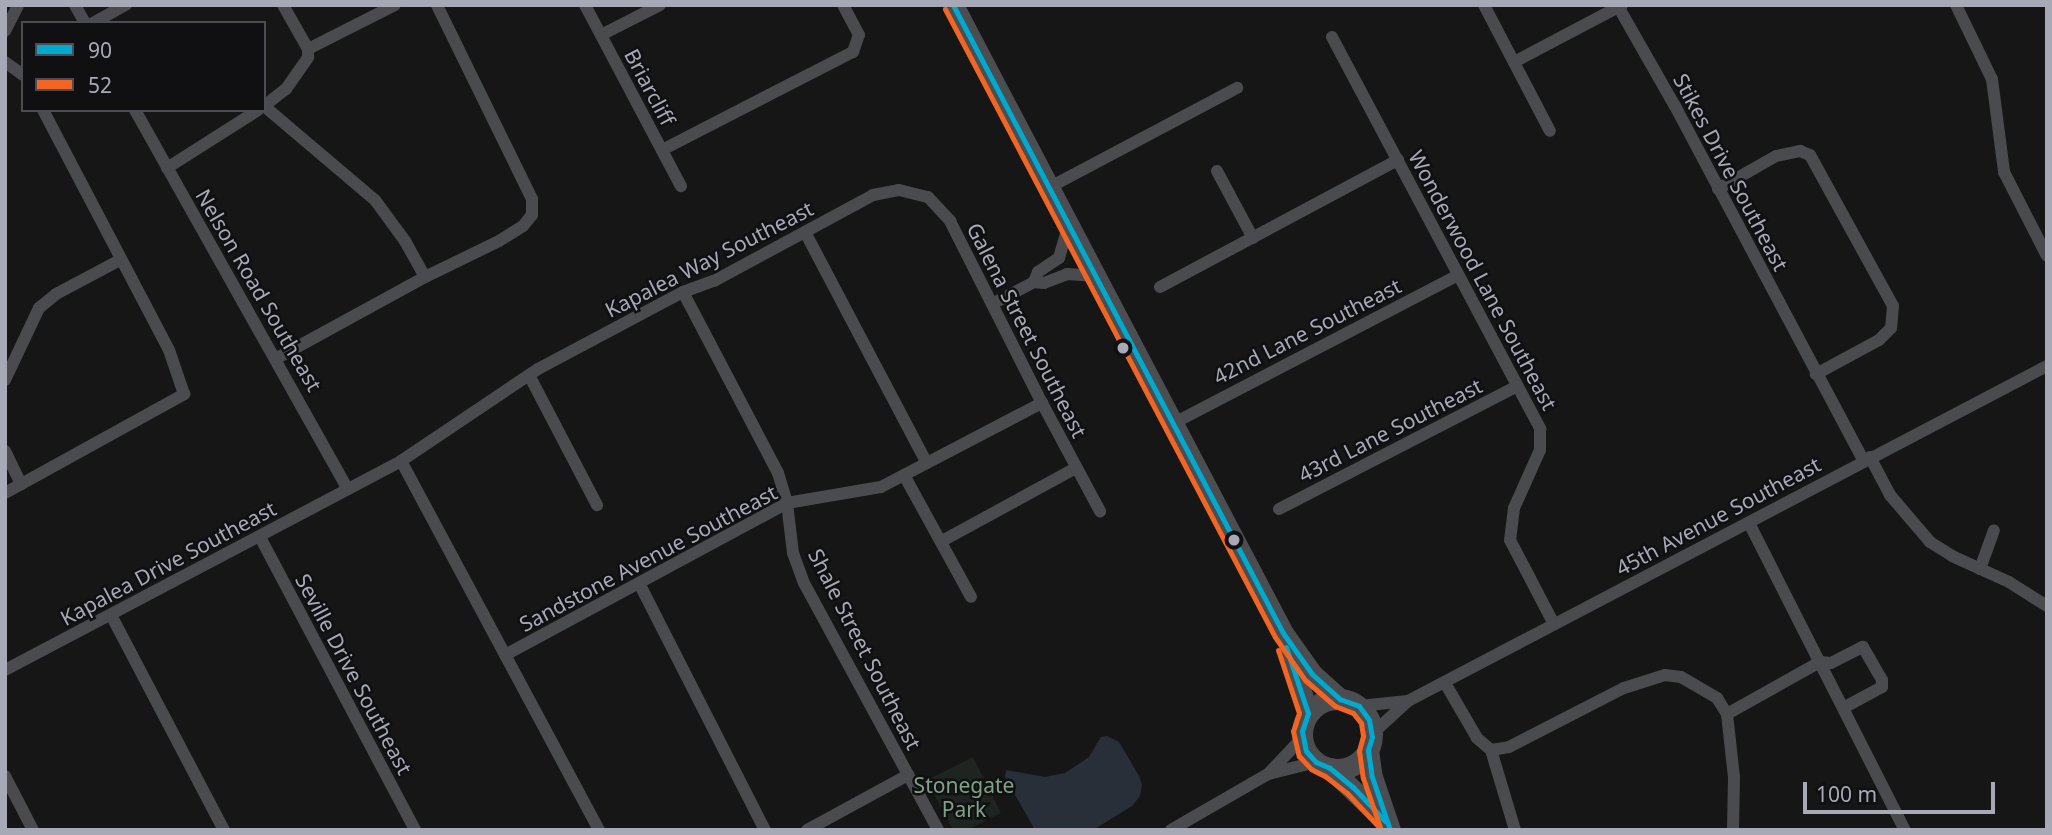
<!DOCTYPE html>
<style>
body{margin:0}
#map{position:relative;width:2052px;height:835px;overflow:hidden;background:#161616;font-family:"Noto Sans",sans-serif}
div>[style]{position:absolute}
.green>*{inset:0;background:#1e2520}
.water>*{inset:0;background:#292f38}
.street>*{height:12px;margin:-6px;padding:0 6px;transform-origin:6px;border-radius:6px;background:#4a4b4f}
.primary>*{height:21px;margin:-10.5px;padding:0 10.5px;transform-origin:10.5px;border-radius:10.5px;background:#4c4d51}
.primary>.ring{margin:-10.5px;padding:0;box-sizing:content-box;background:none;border:21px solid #4c4d51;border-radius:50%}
.bus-1>*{height:5px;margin:-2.5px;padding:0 2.5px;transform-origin:2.5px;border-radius:2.5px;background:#00a9ce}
.bus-2>*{height:5px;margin:-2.5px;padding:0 2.5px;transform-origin:2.5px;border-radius:2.5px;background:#f26522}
.dots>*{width:19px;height:19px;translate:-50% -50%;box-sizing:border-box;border:4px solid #101012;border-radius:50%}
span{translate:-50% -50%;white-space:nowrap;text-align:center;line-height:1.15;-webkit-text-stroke:5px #101012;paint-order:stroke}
.street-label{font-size:21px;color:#a7a9b7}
.park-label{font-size:21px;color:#7ea286}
.frame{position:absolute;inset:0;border:7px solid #a7a9b7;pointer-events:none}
.legend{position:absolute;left:21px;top:21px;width:245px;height:91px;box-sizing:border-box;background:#101012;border:2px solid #4c4d54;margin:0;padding:9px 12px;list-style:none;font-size:21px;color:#a7a9b7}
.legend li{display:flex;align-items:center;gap:14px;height:35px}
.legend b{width:35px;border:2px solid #4c4d54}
.scale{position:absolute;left:1803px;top:782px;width:192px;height:32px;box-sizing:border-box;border:4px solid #a7a9b7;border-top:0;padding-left:9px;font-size:21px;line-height:24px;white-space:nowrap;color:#a7a9b7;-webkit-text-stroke:5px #101012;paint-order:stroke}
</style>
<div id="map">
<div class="green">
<i style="clip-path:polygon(973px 757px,1001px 813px,967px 830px,953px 830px,927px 780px)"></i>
</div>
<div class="water">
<i style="clip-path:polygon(1107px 736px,1119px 742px,1139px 776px,1142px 785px,1140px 796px,1132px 806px,1093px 830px,1035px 830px,1005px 777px,1006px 770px,1045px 777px,1065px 773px,1089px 757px,1101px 737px)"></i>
</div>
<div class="street">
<i style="left:75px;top:5px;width:21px;rotate:61deg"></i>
<i style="left:585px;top:5px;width:205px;rotate:62.1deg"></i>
<i style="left:1484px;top:5px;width:142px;rotate:62.4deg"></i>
<i style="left:1956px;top:5px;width:82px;rotate:64.1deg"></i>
<i style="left:1992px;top:79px;width:94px;rotate:82.6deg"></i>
<i style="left:2004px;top:172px;width:94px;rotate:62.9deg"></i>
<i style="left:1619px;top:8px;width:113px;rotate:60.3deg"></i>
<i style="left:1675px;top:106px;width:401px;rotate:62deg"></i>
<i style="left:93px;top:23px;width:38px;rotate:-29deg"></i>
<i style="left:5px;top:31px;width:29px;rotate:-63deg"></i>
<i style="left:601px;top:35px;width:66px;rotate:-27deg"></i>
<i style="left:1332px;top:37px;width:444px;rotate:62deg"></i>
<i style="left:1540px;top:429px;width:21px;rotate:90deg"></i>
<i style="left:1540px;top:450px;width:64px;rotate:114.1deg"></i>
<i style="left:1514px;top:508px;width:32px;rotate:97deg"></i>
<i style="left:1510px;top:540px;width:95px;rotate:62.4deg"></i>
<i style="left:308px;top:49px;width:97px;rotate:-26.8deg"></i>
<i style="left:5px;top:62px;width:22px;rotate:36deg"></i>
<i style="left:1514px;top:62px;width:122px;rotate:-27.8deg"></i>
<i style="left:264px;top:106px;width:145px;rotate:40.3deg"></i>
<i style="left:375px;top:200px;width:51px;rotate:53.8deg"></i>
<i style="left:405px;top:241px;width:41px;rotate:60.9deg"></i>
<i style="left:425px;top:277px;width:171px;rotate:151.3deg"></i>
<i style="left:264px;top:106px;width:28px;rotate:-38deg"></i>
<i style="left:286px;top:89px;width:39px;rotate:-55deg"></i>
<i style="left:308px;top:57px;width:8px;rotate:-90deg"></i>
<i style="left:308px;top:49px;width:51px;rotate:-119.6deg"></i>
<i style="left:135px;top:110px;width:435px;rotate:60.7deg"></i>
<i style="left:662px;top:150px;width:215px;rotate:-27.2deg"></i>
<i style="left:853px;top:52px;width:18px;rotate:-71deg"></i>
<i style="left:859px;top:35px;width:34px;rotate:-118deg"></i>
<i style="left:167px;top:168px;width:108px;rotate:-32.5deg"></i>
<i style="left:1217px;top:171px;width:76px;rotate:61.8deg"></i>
<i style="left:1050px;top:187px;width:212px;rotate:-27.9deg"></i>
<i style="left:1718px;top:189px;width:67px;rotate:-29.6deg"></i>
<i style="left:1776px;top:156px;width:25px;rotate:-12deg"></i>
<i style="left:1800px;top:151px;width:11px;rotate:22deg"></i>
<i style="left:1810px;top:155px;width:172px;rotate:61.2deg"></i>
<i style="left:1893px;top:306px;width:22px;rotate:95deg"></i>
<i style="left:1891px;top:328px;width:17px;rotate:135deg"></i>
<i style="left:1879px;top:340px;width:72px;rotate:151.6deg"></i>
<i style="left:805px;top:232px;width:261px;rotate:62.2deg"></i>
<i style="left:425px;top:277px;width:82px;rotate:-25.9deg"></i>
<i style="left:499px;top:241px;width:28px;rotate:-32deg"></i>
<i style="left:523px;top:226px;width:14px;rotate:-51deg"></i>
<i style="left:532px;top:215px;width:16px;rotate:-90deg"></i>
<i style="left:532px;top:199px;width:216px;rotate:-116.1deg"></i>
<i style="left:1034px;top:282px;width:11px;rotate:-68deg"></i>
<i style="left:1038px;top:272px;width:25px;rotate:-34deg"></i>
<i style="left:1059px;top:258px;width:35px;rotate:-74deg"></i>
<i style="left:1160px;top:287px;width:270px;rotate:-28.1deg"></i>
<i style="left:683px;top:292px;width:204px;rotate:62.3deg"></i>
<i style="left:778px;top:473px;width:31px;rotate:73deg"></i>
<i style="left:787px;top:503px;width:50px;rotate:83.2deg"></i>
<i style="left:793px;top:553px;width:32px;rotate:70deg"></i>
<i style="left:804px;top:583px;width:281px;rotate:61.5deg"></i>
<i style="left:992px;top:304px;width:47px;rotate:-27.6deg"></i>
<i style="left:1034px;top:282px;width:10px;rotate:6deg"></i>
<i style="left:1044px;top:283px;width:25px;rotate:-21deg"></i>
<i style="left:1067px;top:274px;width:29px;rotate:4deg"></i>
<i style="left:529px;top:375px;width:147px;rotate:62.4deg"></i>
<i style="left:5px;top:380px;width:80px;rotate:-64.7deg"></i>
<i style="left:39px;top:308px;width:22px;rotate:-39deg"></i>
<i style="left:56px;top:294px;width:72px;rotate:-28deg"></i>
<i style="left:1174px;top:423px;width:320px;rotate:-27.5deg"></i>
<i style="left:5px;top:451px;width:37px;rotate:64deg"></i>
<i style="left:1870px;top:457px;width:43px;rotate:62.2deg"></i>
<i style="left:1890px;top:495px;width:62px;rotate:49.6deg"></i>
<i style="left:1930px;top:542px;width:26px;rotate:32deg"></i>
<i style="left:1952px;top:556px;width:63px;rotate:24.5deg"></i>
<i style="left:2009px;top:582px;width:45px;rotate:32.3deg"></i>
<i style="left:904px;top:475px;width:139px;rotate:61.2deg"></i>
<i style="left:5px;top:493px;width:205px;rotate:-28.9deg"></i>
<i style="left:184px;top:394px;width:46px;rotate:-108.8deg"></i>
<i style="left:169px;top:350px;width:271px;rotate:-117.7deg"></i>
<i style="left:1279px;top:509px;width:268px;rotate:-27.3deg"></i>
<i style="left:1749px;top:523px;width:344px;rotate:63.1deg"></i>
<i style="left:260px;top:537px;width:331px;rotate:62.1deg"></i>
<i style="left:942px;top:541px;width:153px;rotate:-28.6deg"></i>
<i style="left:1980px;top:569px;width:41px;rotate:-70.3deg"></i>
<i style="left:639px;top:583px;width:277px;rotate:63deg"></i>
<i style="left:111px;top:615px;width:243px;rotate:62.3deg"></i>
<i style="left:505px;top:655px;width:320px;rotate:-28.3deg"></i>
<i style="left:787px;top:503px;width:95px;rotate:-9.7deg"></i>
<i style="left:881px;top:487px;width:182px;rotate:-27.6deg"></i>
<i style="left:5px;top:670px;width:448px;rotate:-27.8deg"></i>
<i style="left:1445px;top:683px;width:64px;rotate:59.8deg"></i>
<i style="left:1477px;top:738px;width:18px;rotate:41deg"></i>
<i style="left:1491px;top:750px;width:84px;rotate:73.3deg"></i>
<i style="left:1359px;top:706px;width:49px;rotate:-5.8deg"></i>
<i style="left:1727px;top:714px;width:107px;rotate:-29.2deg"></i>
<i style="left:1820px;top:662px;width:11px;rotate:5deg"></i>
<i style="left:1831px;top:663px;width:36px;rotate:-27deg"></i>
<i style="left:1863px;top:647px;width:38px;rotate:60deg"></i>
<i style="left:1882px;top:680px;width:7px;rotate:90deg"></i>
<i style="left:1882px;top:687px;width:44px;rotate:151.7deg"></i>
<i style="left:1372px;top:734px;width:49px;rotate:-42.5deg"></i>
<i style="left:1408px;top:701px;width:721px;rotate:-27.67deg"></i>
<i style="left:1491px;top:750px;width:18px;rotate:-9deg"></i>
<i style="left:1509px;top:747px;width:129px;rotate:-27.2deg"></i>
<i style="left:1624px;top:688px;width:43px;rotate:-17.6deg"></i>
<i style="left:1665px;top:675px;width:16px;rotate:7deg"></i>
<i style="left:1681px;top:677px;width:42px;rotate:30.3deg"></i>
<i style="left:1717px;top:698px;width:19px;rotate:58deg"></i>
<i style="left:1727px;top:714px;width:63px;rotate:83.7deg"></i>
<i style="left:1734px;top:777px;width:53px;rotate:91.1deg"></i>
<i style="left:1268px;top:774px;width:50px;rotate:-46.6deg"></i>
<i style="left:5px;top:776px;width:61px;rotate:62.6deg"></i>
<i style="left:599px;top:830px;width:419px;rotate:-118.2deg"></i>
<i style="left:401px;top:461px;width:165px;rotate:-33.9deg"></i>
<i style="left:538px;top:369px;width:164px;rotate:-28deg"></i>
<i style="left:683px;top:292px;width:33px;rotate:-20deg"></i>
<i style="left:714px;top:281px;width:181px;rotate:-28.4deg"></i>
<i style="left:873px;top:195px;width:26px;rotate:-11deg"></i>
<i style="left:899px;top:190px;width:30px;rotate:14deg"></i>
<i style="left:928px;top:197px;width:33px;rotate:47deg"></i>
<i style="left:950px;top:221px;width:204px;rotate:63.2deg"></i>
<i style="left:1042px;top:403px;width:123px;rotate:61.8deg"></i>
<i style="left:807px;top:830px;width:115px;rotate:-28.6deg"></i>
<i style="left:1171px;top:830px;width:112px;rotate:-30deg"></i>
<i style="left:1268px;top:774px;width:49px;rotate:-14deg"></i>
</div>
<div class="primary">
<i style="left:953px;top:5px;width:709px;rotate:62.28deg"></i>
<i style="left:1283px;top:633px;width:50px;rotate:54.7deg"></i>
<i style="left:1312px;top:674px;width:38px;rotate:42deg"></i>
<i style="left:1288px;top:652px;width:64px;rotate:71.8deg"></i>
<i class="ring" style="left:1302px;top:699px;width:49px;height:49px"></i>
<i style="left:1368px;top:750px;width:27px;rotate:82deg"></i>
<i style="left:1372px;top:777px;width:56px;rotate:71.2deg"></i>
<i style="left:1330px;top:768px;width:71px;rotate:43.9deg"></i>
</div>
<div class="bus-1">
<i style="left:953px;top:5px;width:709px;rotate:62.28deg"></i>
<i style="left:1283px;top:633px;width:50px;rotate:54.7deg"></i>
<i style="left:1312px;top:674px;width:38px;rotate:42deg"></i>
<i style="left:1340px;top:699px;width:20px;rotate:20deg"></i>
<i style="left:1359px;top:706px;width:17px;rotate:54deg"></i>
<i style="left:1369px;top:720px;width:17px;rotate:80deg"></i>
<i style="left:1372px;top:737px;width:14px;rotate:107deg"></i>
<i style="left:1368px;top:750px;width:27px;rotate:82deg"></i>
<i style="left:1372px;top:777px;width:56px;rotate:71.2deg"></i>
<i style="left:1286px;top:647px;width:70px;rotate:71.6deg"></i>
<i style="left:1308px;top:713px;width:19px;rotate:108deg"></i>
<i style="left:1302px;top:731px;width:20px;rotate:79deg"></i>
<i style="left:1306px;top:751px;width:15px;rotate:48deg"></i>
<i style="left:1316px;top:762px;width:15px;rotate:23deg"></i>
<i style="left:1330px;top:768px;width:30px;rotate:40deg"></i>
<i style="left:1353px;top:787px;width:47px;rotate:46.7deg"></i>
</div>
<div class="bus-2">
<i style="left:945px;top:9px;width:709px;rotate:62.28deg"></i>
<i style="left:1275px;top:637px;width:52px;rotate:55.1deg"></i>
<i style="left:1305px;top:680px;width:40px;rotate:41deg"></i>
<i style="left:1335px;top:706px;width:19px;rotate:21deg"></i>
<i style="left:1353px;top:713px;width:13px;rotate:51deg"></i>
<i style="left:1361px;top:723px;width:13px;rotate:81deg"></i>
<i style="left:1363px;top:736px;width:16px;rotate:105deg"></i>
<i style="left:1359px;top:751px;width:27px;rotate:82deg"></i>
<i style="left:1363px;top:778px;width:55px;rotate:70.9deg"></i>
<i style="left:1278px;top:650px;width:66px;rotate:71.6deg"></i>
<i style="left:1299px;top:713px;width:19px;rotate:108deg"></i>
<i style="left:1293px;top:731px;width:26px;rotate:77deg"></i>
<i style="left:1299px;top:756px;width:18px;rotate:47deg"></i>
<i style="left:1311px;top:769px;width:16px;rotate:27deg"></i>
<i style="left:1325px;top:776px;width:28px;rotate:38deg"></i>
<i style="left:1347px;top:793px;width:47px;rotate:46.7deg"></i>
</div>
<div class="dots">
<i style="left:1123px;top:348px;background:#a7a9b7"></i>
<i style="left:1234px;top:540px;background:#a7a9b7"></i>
</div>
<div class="street-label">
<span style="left:650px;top:87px;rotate:62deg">Briarcliff</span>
<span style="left:1731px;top:172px;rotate:62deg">Stikes Drive Southeast</span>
<span style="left:709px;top:259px;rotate:-27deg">Kapalea Way Southeast</span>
<span style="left:1483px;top:280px;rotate:62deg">Wonderwood Lane Southeast</span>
<span style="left:259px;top:290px;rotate:60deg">Nelson Road Southeast</span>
<span style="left:1027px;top:330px;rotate:63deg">Galena Street Southeast</span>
<span style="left:1307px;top:331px;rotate:-27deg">42nd Lane Southeast</span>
<span style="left:1390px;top:430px;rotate:-27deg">43rd Lane Southeast</span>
<span style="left:1718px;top:516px;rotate:-28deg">45th Avenue Southeast</span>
<span style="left:648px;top:558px;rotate:-28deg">Sandstone Avenue Southeast</span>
<span style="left:168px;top:563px;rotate:-28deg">Kapalea Drive Southeast</span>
<span style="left:865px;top:649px;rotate:63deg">Shale Street Southeast</span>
<span style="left:354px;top:674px;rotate:62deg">Seville Drive Southeast</span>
</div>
<div class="park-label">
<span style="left:964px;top:797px">Stonegate<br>Park</span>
</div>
<div class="frame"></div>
<ul class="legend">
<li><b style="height:9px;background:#00a9ce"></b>90</li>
<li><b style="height:9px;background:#f26522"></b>52</li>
</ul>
<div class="scale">100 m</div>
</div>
